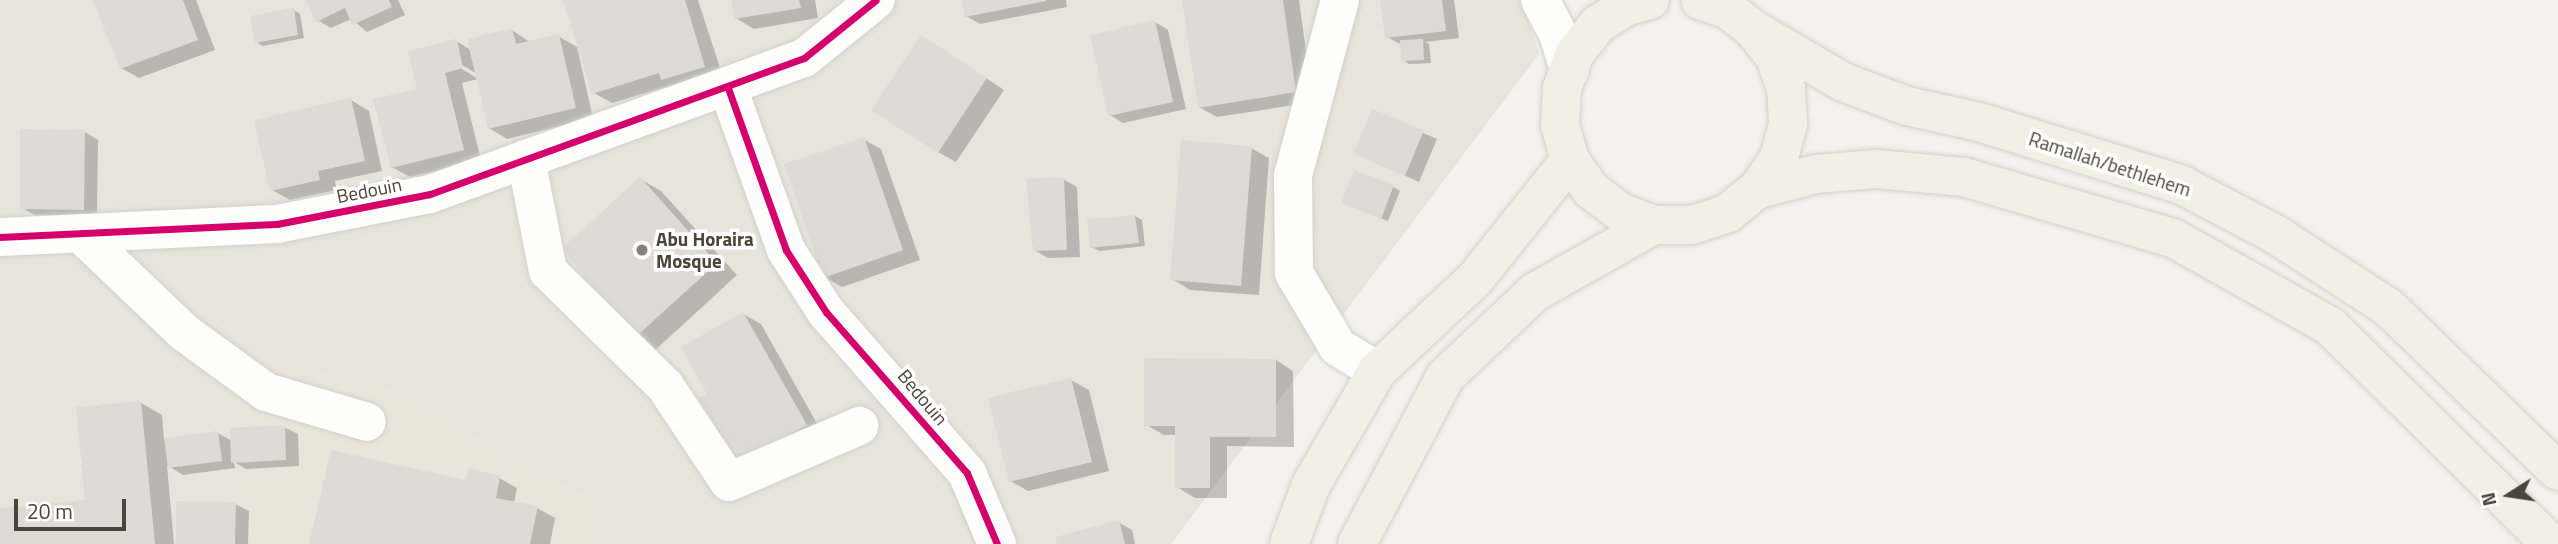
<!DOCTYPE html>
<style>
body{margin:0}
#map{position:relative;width:2558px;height:544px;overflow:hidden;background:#f4f2ee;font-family:"Titillium Web",sans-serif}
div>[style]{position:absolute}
.residential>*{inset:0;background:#e7e4dc}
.education>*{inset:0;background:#eae5da}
.shadow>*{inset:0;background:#0003}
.building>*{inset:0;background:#dedbd6}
.roads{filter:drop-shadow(0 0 2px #d2d0cb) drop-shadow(0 0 2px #d2d0cb)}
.minor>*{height:38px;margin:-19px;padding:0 19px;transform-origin:19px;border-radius:19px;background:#fdfdfc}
.major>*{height:38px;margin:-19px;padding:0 19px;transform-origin:19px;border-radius:19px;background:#f2efe6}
.cycleway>*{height:7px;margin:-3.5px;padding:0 3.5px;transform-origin:3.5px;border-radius:3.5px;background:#d6006c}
.dots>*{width:19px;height:19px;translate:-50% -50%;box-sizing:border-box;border:4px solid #fff;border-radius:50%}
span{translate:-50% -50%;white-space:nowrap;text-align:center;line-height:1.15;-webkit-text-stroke:7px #fff;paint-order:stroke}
.street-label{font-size:19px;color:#4b4439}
.poi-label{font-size:19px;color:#4b4439;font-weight:700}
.left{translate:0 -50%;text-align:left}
.north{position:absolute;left:2474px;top:460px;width:70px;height:70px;-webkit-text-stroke:5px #fff;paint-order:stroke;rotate:258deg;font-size:19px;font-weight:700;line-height:28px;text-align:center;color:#4b4439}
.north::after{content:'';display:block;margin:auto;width:24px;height:32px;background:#4b4439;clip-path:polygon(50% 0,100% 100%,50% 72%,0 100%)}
.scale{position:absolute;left:14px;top:499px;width:112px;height:32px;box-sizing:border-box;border:4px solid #4b4439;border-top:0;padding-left:9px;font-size:21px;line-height:24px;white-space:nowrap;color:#4b4439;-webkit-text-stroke:5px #fff;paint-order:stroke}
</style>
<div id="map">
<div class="residential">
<i style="clip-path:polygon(0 0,1522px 0,1539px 54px,1171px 544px,0 544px)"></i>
</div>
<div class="education">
<i style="clip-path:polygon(229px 361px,370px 380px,602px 506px,590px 544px,247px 544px)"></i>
</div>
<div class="shadow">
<i style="clip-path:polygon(95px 0,196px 0,215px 50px,139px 78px,121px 68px)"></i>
<i style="clip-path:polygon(308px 0,398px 0,405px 15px,367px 32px,351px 19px,331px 28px,317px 20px)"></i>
<i style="clip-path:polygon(564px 0,698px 0,723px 77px,681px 90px,672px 85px,612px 103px,594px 93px)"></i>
<i style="clip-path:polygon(733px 0,815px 0,818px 18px,754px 29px,736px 18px)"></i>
<i style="clip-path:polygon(963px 0,1066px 0,1067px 7px,980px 24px,966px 16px)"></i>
<i style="clip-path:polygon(1183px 0,1299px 0,1313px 102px,1217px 117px,1199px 107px)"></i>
<i style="clip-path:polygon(1382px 0,1454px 0,1459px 38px,1425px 42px,1429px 44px,1431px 63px,1409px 64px,1403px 60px,1402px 45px,1387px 37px)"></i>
<i style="clip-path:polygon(294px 10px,300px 14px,304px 38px,263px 46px,256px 42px)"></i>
<i style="clip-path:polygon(1155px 22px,1168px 30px,1186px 109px,1123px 123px,1110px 115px)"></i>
<i style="clip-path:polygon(evenodd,512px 30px,531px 43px,558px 36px,577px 47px,593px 118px,507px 139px,489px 128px,478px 79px,462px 83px,481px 160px,410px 177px,392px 167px,419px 90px,456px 41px,471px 50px,512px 30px,457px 62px,477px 74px,477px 78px,455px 65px,457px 62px)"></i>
<i style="clip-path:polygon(939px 47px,1004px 90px,956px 162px,938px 152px)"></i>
<i style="clip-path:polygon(351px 100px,369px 111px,382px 171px,335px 181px,337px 190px,290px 200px,272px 190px)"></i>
<i style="clip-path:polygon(1373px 111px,1437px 139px,1419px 182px,1356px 153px)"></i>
<i style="clip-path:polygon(85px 132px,98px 140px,97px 216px,35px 215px,22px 208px)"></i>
<i style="clip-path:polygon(863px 139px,881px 149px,920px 260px,842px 287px,824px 277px)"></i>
<i style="clip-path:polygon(1251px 148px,1269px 158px,1259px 295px,1190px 290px,1172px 279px)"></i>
<i style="clip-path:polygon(640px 179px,661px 191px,737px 275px,651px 354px,587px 276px)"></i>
<i style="clip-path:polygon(1063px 179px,1077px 187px,1080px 257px,1048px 258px,1034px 250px)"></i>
<i style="clip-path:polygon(1393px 187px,1400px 191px,1388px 221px,1350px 206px)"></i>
<i style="clip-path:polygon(1135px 216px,1142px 220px,1145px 246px,1099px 251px,1092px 247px)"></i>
<i style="clip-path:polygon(743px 314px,761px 324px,824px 436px,738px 464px,710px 394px)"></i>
<i style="clip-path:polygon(1276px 360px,1293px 371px,1294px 447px,1227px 446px,1227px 498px,1195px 498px,1177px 487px,1177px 435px,1164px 435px,1146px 425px)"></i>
<i style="clip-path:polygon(1071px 380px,1089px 390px,1109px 471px,1028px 491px,1010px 481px)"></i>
<i style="clip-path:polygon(141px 403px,162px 415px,164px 440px,218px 433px,232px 441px,284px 427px,298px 434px,299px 466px,246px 469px,234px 462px,235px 468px,183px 475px,167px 465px,174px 544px,0 544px,0 510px,87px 502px)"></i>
<i style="clip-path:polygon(499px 478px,517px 488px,514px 503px,537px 508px,555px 518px,550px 544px,311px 544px,467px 483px)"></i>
<i style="clip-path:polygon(235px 504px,249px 511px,248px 544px,177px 544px)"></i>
<i style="clip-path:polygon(1118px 522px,1132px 530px,1135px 544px,1059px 544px)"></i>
</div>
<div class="building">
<i style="clip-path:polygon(93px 0,183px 0,198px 40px,120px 69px)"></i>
<i style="clip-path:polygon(306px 0,389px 0,392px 7px,352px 25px,345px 8px,316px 22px)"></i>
<i style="clip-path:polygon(563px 0,685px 0,705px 67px,661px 80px,659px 73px,592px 94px)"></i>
<i style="clip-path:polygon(731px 0,799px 0,801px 8px,734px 19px)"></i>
<i style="clip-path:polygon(962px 0,1046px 0,1046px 1px,965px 17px)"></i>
<i style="clip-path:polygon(1182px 0,1283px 0,1296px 92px,1198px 108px)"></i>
<i style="clip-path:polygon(1380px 0,1442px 0,1446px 31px,1385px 38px)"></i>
<i style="clip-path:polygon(294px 8px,298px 35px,255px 43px,250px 16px)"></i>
<i style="clip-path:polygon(1155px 20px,1173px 102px,1108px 116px,1090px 35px)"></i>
<i style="clip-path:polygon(512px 28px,516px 44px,559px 34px,576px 108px,488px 129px,467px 39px)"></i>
<i style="clip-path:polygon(921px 35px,987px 78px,938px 153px,871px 110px)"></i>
<i style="clip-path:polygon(457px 39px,463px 68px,445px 73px,464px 150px,391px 168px,373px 99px,417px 89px,408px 51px)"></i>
<i style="clip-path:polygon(1423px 39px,1424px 60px,1401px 61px,1400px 40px)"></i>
<i style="clip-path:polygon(351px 98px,365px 161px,318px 171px,320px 180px,270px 191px,254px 120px)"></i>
<i style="clip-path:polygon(1372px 109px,1424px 130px,1405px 176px,1353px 154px)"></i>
<i style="clip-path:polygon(20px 129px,85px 130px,84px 210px,20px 209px)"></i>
<i style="clip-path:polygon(864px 137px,903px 250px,823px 278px,784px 164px)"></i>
<i style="clip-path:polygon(1181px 140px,1252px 146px,1241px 286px,1170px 280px)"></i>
<i style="clip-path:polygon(1354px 170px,1394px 185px,1381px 219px,1341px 203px)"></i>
<i style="clip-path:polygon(640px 177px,717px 263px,629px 343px,576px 284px,585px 276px,561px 249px)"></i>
<i style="clip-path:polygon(1064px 177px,1067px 250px,1033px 251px,1026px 179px)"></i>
<i style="clip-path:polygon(1135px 215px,1139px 243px,1090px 248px,1087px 219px)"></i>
<i style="clip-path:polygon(743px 312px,807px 425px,737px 465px,699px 398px,707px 394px,681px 347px)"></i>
<i style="clip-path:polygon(1144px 358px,1276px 359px,1276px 437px,1210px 437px,1210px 488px,1175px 488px,1175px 426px,1144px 426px)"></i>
<i style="clip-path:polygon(1071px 378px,1092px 462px,1009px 482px,988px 398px)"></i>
<i style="clip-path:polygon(141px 401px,155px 544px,0 544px,0 508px,85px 500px,76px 407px)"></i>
<i style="clip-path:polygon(285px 425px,286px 460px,231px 463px,230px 428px)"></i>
<i style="clip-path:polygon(218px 431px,222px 461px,168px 468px,164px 438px)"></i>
<i style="clip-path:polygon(331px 450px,466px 480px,469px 468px,500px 476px,496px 498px,538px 506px,530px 544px,309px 544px)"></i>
<i style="clip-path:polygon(176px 501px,236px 502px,235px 544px,176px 544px)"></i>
<i style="clip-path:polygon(1119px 520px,1125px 544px,1057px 544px,1055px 537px)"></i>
</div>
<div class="roads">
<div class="minor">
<i style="left:1340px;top:0;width:182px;rotate:105deg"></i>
<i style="left:1293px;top:176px;width:97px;rotate:89.4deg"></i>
<i style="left:1294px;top:273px;width:86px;rotate:59.3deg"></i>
<i style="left:1338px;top:347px;width:46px;rotate:31.6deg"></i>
<i style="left:1540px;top:0;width:38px;rotate:62deg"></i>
<i style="left:1558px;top:34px;width:39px;rotate:73deg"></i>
<i style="left:728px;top:88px;width:172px;rotate:70.3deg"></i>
<i style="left:786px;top:250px;width:74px;rotate:57.2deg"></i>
<i style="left:826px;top:312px;width:214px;rotate:48.8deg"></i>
<i style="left:967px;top:473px;width:77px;rotate:67.1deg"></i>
<i style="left:526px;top:159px;width:114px;rotate:78.9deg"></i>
<i style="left:548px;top:271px;width:164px;rotate:44.5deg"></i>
<i style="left:665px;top:386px;width:115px;rotate:56.3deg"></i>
<i style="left:729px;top:482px;width:142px;rotate:-23.3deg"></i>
<i style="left:82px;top:235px;width:142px;rotate:43.6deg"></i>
<i style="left:185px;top:333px;width:100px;rotate:36.1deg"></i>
<i style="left:266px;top:392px;width:105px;rotate:16.5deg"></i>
<i style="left:0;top:237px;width:277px;rotate:-2.7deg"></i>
<i style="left:277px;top:224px;width:156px;rotate:-11.1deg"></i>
<i style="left:430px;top:194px;width:398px;rotate:-20deg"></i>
<i style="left:804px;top:58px;width:92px;rotate:-38.9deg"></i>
</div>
<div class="major">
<i style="left:1650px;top:0;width:24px;rotate:165deg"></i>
<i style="left:1627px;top:6px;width:34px;rotate:148deg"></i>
<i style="left:1598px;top:24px;width:37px;rotate:128deg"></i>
<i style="left:1575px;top:53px;width:37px;rotate:110deg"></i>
<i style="left:1562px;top:88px;width:37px;rotate:93deg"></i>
<i style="left:1560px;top:125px;width:36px;rotate:74deg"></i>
<i style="left:1570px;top:160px;width:37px;rotate:55deg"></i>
<i style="left:1591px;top:190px;width:36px;rotate:37deg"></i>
<i style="left:1620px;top:212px;width:36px;rotate:21deg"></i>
<i style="left:1654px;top:225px;width:38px"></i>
<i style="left:1692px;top:225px;width:38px;rotate:-18deg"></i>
<i style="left:1728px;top:213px;width:38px;rotate:-39deg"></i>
<i style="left:1758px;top:189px;width:37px;rotate:-56deg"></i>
<i style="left:1779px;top:158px;width:35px;rotate:-75deg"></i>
<i style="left:1788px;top:124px;width:35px;rotate:-93deg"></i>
<i style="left:1786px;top:89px;width:34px;rotate:-109deg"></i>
<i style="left:1775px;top:57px;width:34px;rotate:-128deg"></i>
<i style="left:1754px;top:30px;width:34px;rotate:-142deg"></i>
<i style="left:1727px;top:9px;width:28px;rotate:-162deg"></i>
<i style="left:1754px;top:30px;width:103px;rotate:30.3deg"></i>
<i style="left:1843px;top:82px;width:68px;rotate:20.6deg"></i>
<i style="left:1907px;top:106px;width:74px;rotate:12.5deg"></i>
<i style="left:1979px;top:122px;width:213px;rotate:17.2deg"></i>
<i style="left:2182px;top:185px;width:105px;rotate:27.8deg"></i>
<i style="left:2275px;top:234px;width:135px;rotate:32.9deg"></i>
<i style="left:2388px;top:307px;width:236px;rotate:44deg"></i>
<i style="left:1758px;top:189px;width:60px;rotate:-14.5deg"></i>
<i style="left:1816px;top:174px;width:60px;rotate:-4.8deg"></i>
<i style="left:1876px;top:169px;width:88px;rotate:5.2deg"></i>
<i style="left:1964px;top:177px;width:218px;rotate:16.3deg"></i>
<i style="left:2173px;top:238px;width:180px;rotate:29.3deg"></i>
<i style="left:2330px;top:326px;width:310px;rotate:44.6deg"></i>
<i style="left:1289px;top:544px;width:63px;rotate:-69.6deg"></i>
<i style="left:1311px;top:485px;width:132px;rotate:-59.9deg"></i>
<i style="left:1377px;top:371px;width:134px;rotate:-43.2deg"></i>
<i style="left:1475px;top:279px;width:152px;rotate:-51.4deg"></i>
<i style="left:1357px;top:544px;width:189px;rotate:-62.2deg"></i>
<i style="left:1445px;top:377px;width:124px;rotate:-43.4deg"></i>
<i style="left:1535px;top:292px;width:137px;rotate:-29.4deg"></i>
</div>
</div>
<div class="cycleway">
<i style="left:728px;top:88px;width:172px;rotate:70.3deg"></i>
<i style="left:786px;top:250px;width:74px;rotate:57.2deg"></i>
<i style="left:826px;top:312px;width:214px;rotate:48.8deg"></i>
<i style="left:967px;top:473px;width:77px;rotate:67.1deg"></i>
<i style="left:0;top:237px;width:277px;rotate:-2.7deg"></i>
<i style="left:277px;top:224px;width:156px;rotate:-11.1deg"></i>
<i style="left:430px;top:194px;width:398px;rotate:-20deg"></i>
<i style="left:804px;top:58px;width:92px;rotate:-38.9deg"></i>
</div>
<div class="dots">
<i style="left:642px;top:250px;background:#868178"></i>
</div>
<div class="street-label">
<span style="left:2110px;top:164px;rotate:18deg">Ramallah/bethlehem</span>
<span style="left:369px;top:190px;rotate:-11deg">Bedouin</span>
<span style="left:923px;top:397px;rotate:50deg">Bedouin</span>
</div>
<div class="poi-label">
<span class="left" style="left:656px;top:250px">Abu Horaira<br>Mosque</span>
</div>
<div class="north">N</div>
<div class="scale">20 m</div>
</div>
